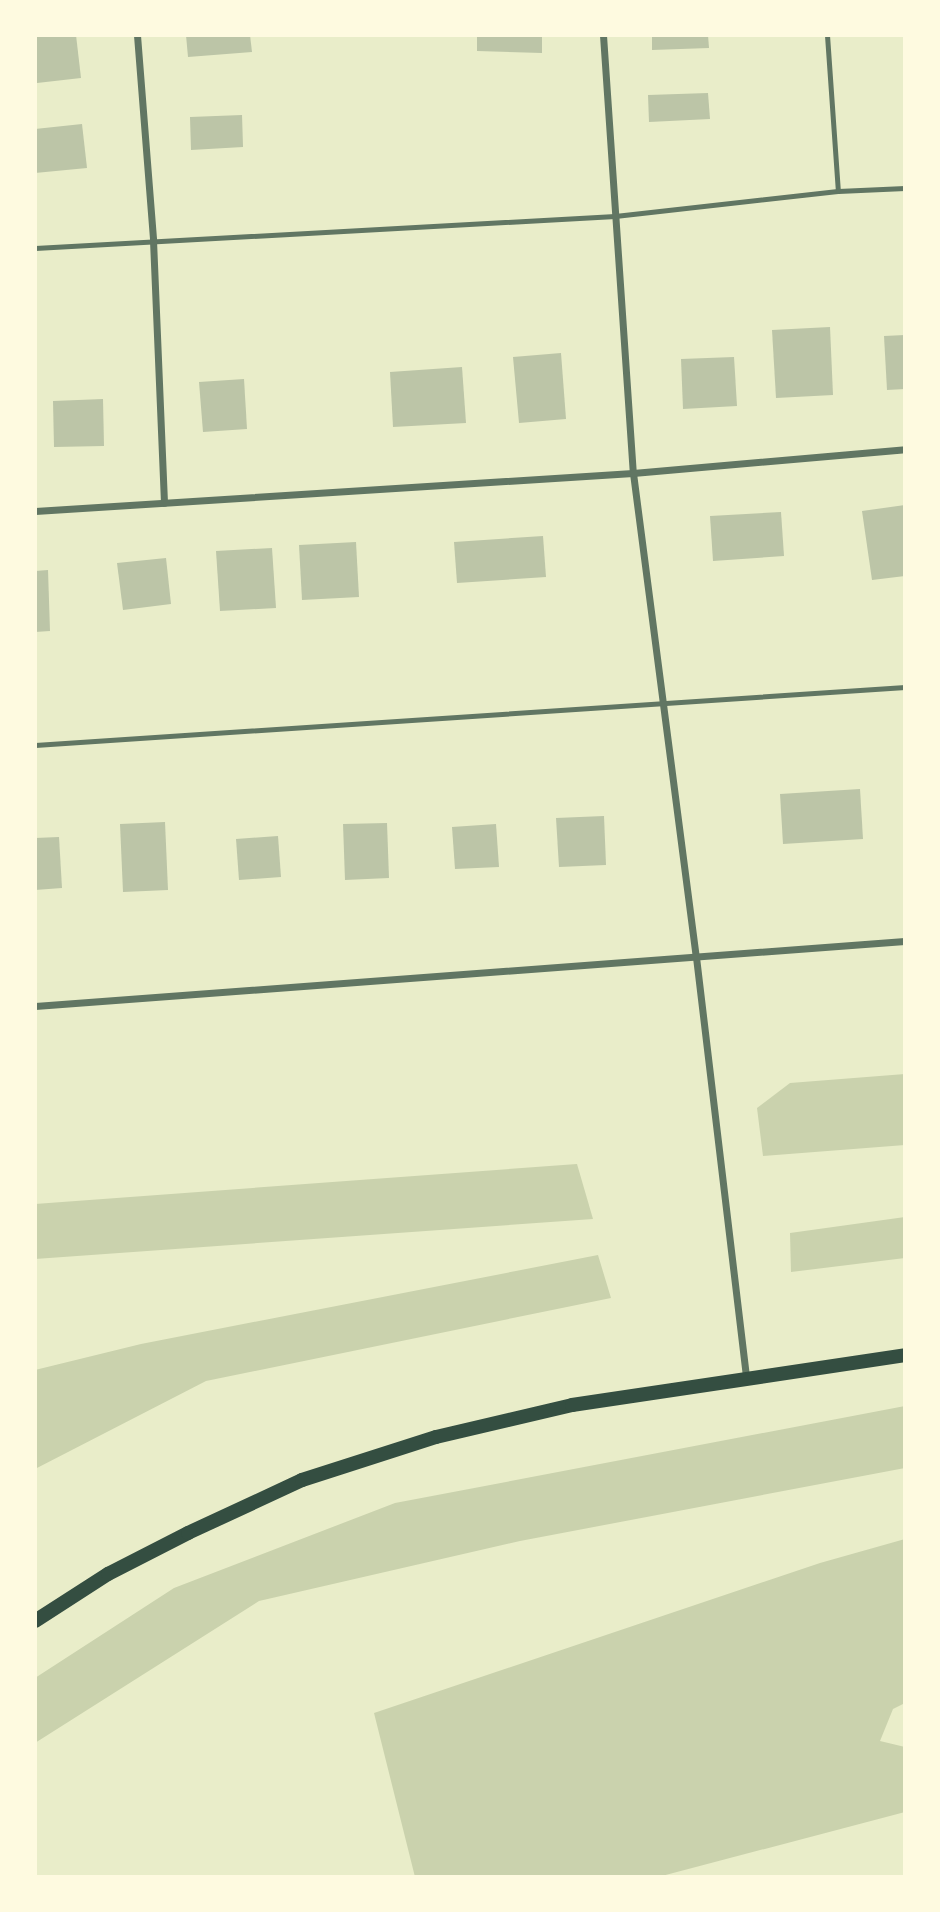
<!DOCTYPE html>
<style>
body{margin:0}
#map{position:relative;width:940px;height:1912px;overflow:hidden;background:#e9edc9;font-family:"DM Sans",sans-serif}
div>[style]{position:absolute}
.green>*{inset:0;background:#cad2ad}
.building>*{inset:0;background:#bcc5a7}
.service>*{height:5px;margin:-2.5px;padding:0 2.5px;transform-origin:2.5px;border-radius:2.5px;background:#617663}
.minor>*{height:7px;margin:-3.5px;padding:0 3.5px;transform-origin:3.5px;border-radius:3.5px;background:#617663}
.secondary>*{height:14px;margin:-7px;padding:0 7px;transform-origin:7px;border-radius:7px;background:#344e41}
span{translate:-50% -50%;white-space:nowrap;text-align:center;line-height:1.15;-webkit-text-stroke:6px #fefae0;paint-order:stroke}
.frame{position:absolute;inset:0;border:37px solid #fefae0;pointer-events:none}
</style>
<div id="map">
<div class="green">
<i style="clip-path:polygon(905px 1074px,905px 1145px,763px 1156px,757px 1108px,790px 1083px)"></i>
<i style="clip-path:polygon(577px 1164px,593px 1219px,35px 1259px,35px 1204px)"></i>
<i style="clip-path:polygon(905px 1217px,905px 1258px,791px 1272px,790px 1233px)"></i>
<i style="clip-path:polygon(598px 1255px,611px 1298px,206px 1381px,35px 1469px,35px 1370px,141px 1344px)"></i>
<i style="clip-path:polygon(905px 1406px,905px 1468px,520px 1541px,259px 1601px,35px 1743px,35px 1678px,174px 1588px,395px 1503px)"></i>
<i style="clip-path:polygon(905px 1539px,905px 1703px,893px 1709px,880px 1741px,905px 1747px,905px 1812px,658px 1877px,415px 1877px,374px 1713px,820px 1563px)"></i>
</div>
<div class="building">
<i style="clip-path:polygon(35px 35px,76px 35px,81px 78px,37px 83px)"></i>
<i style="clip-path:polygon(186px 35px,250px 35px,252px 52px,188px 57px)"></i>
<i style="clip-path:polygon(477px 35px,542px 35px,542px 53px,477px 51px)"></i>
<i style="clip-path:polygon(652px 35px,708px 35px,709px 48px,652px 50px)"></i>
<i style="clip-path:polygon(708px 93px,710px 119px,649px 122px,648px 95px)"></i>
<i style="clip-path:polygon(242px 115px,243px 147px,191px 150px,190px 117px)"></i>
<i style="clip-path:polygon(82px 124px,87px 168px,35px 173px,35px 129px)"></i>
<i style="clip-path:polygon(830px 327px,833px 395px,776px 398px,772px 330px)"></i>
<i style="clip-path:polygon(905px 335px,905px 389px,887px 390px,884px 336px)"></i>
<i style="clip-path:polygon(561px 353px,566px 419px,519px 423px,513px 357px)"></i>
<i style="clip-path:polygon(734px 357px,737px 406px,683px 409px,681px 359px)"></i>
<i style="clip-path:polygon(462px 367px,466px 423px,393px 427px,390px 372px)"></i>
<i style="clip-path:polygon(244px 379px,247px 429px,203px 432px,199px 382px)"></i>
<i style="clip-path:polygon(103px 399px,104px 446px,54px 447px,53px 401px)"></i>
<i style="clip-path:polygon(905px 505px,905px 576px,872px 580px,862px 511px)"></i>
<i style="clip-path:polygon(781px 512px,784px 556px,713px 561px,710px 516px)"></i>
<i style="clip-path:polygon(543px 536px,546px 577px,457px 583px,454px 542px)"></i>
<i style="clip-path:polygon(356px 542px,359px 597px,302px 600px,299px 545px)"></i>
<i style="clip-path:polygon(272px 548px,276px 608px,220px 611px,216px 551px)"></i>
<i style="clip-path:polygon(166px 558px,171px 604px,123px 610px,117px 563px)"></i>
<i style="clip-path:polygon(48px 570px,50px 631px,35px 632px,35px 571px)"></i>
<i style="clip-path:polygon(860px 789px,863px 839px,783px 844px,780px 794px)"></i>
<i style="clip-path:polygon(604px 816px,606px 865px,559px 867px,556px 818px)"></i>
<i style="clip-path:polygon(165px 822px,168px 890px,123px 892px,120px 824px)"></i>
<i style="clip-path:polygon(387px 823px,389px 878px,345px 880px,343px 824px)"></i>
<i style="clip-path:polygon(496px 824px,499px 867px,455px 869px,452px 827px)"></i>
<i style="clip-path:polygon(278px 836px,281px 877px,239px 880px,236px 839px)"></i>
<i style="clip-path:polygon(59px 837px,62px 888px,35px 890px,35px 838px)"></i>
</div>
<div class="service">
<i style="left:827px;top:35px;width:156px;rotate:86deg"></i>
<i style="left:35px;top:248px;width:581px;rotate:-3.16deg"></i>
<i style="left:615px;top:216px;width:224px;rotate:-6.4deg"></i>
<i style="left:838px;top:191px;width:67px;rotate:-2.6deg"></i>
<i style="left:35px;top:745px;width:872px;rotate:-3.81deg"></i>
</div>
<div class="minor">
<i style="left:137px;top:35px;width:206px;rotate:85.5deg"></i>
<i style="left:153px;top:240px;width:263px;rotate:87.6deg"></i>
<i style="left:603px;top:35px;width:439px;rotate:86.1deg"></i>
<i style="left:633px;top:473px;width:488px;rotate:82.6deg"></i>
<i style="left:696px;top:957px;width:424px;rotate:83.2deg"></i>
<i style="left:35px;top:511px;width:599px;rotate:-3.64deg"></i>
<i style="left:633px;top:473px;width:273px;rotate:-5deg"></i>
<i style="left:35px;top:1006px;width:872px;rotate:-4.27deg"></i>
</div>
<div class="secondary">
<i style="left:35px;top:1621px;width:87px;rotate:-32.8deg"></i>
<i style="left:108px;top:1574px;width:90px;rotate:-27.1deg"></i>
<i style="left:188px;top:1533px;width:126px;rotate:-24.9deg"></i>
<i style="left:302px;top:1480px;width:141px;rotate:-17.8deg"></i>
<i style="left:436px;top:1437px;width:140px;rotate:-13.2deg"></i>
<i style="left:572px;top:1405px;width:337px;rotate:-8.5deg"></i>
</div>
<div class="frame"></div>
</div>
